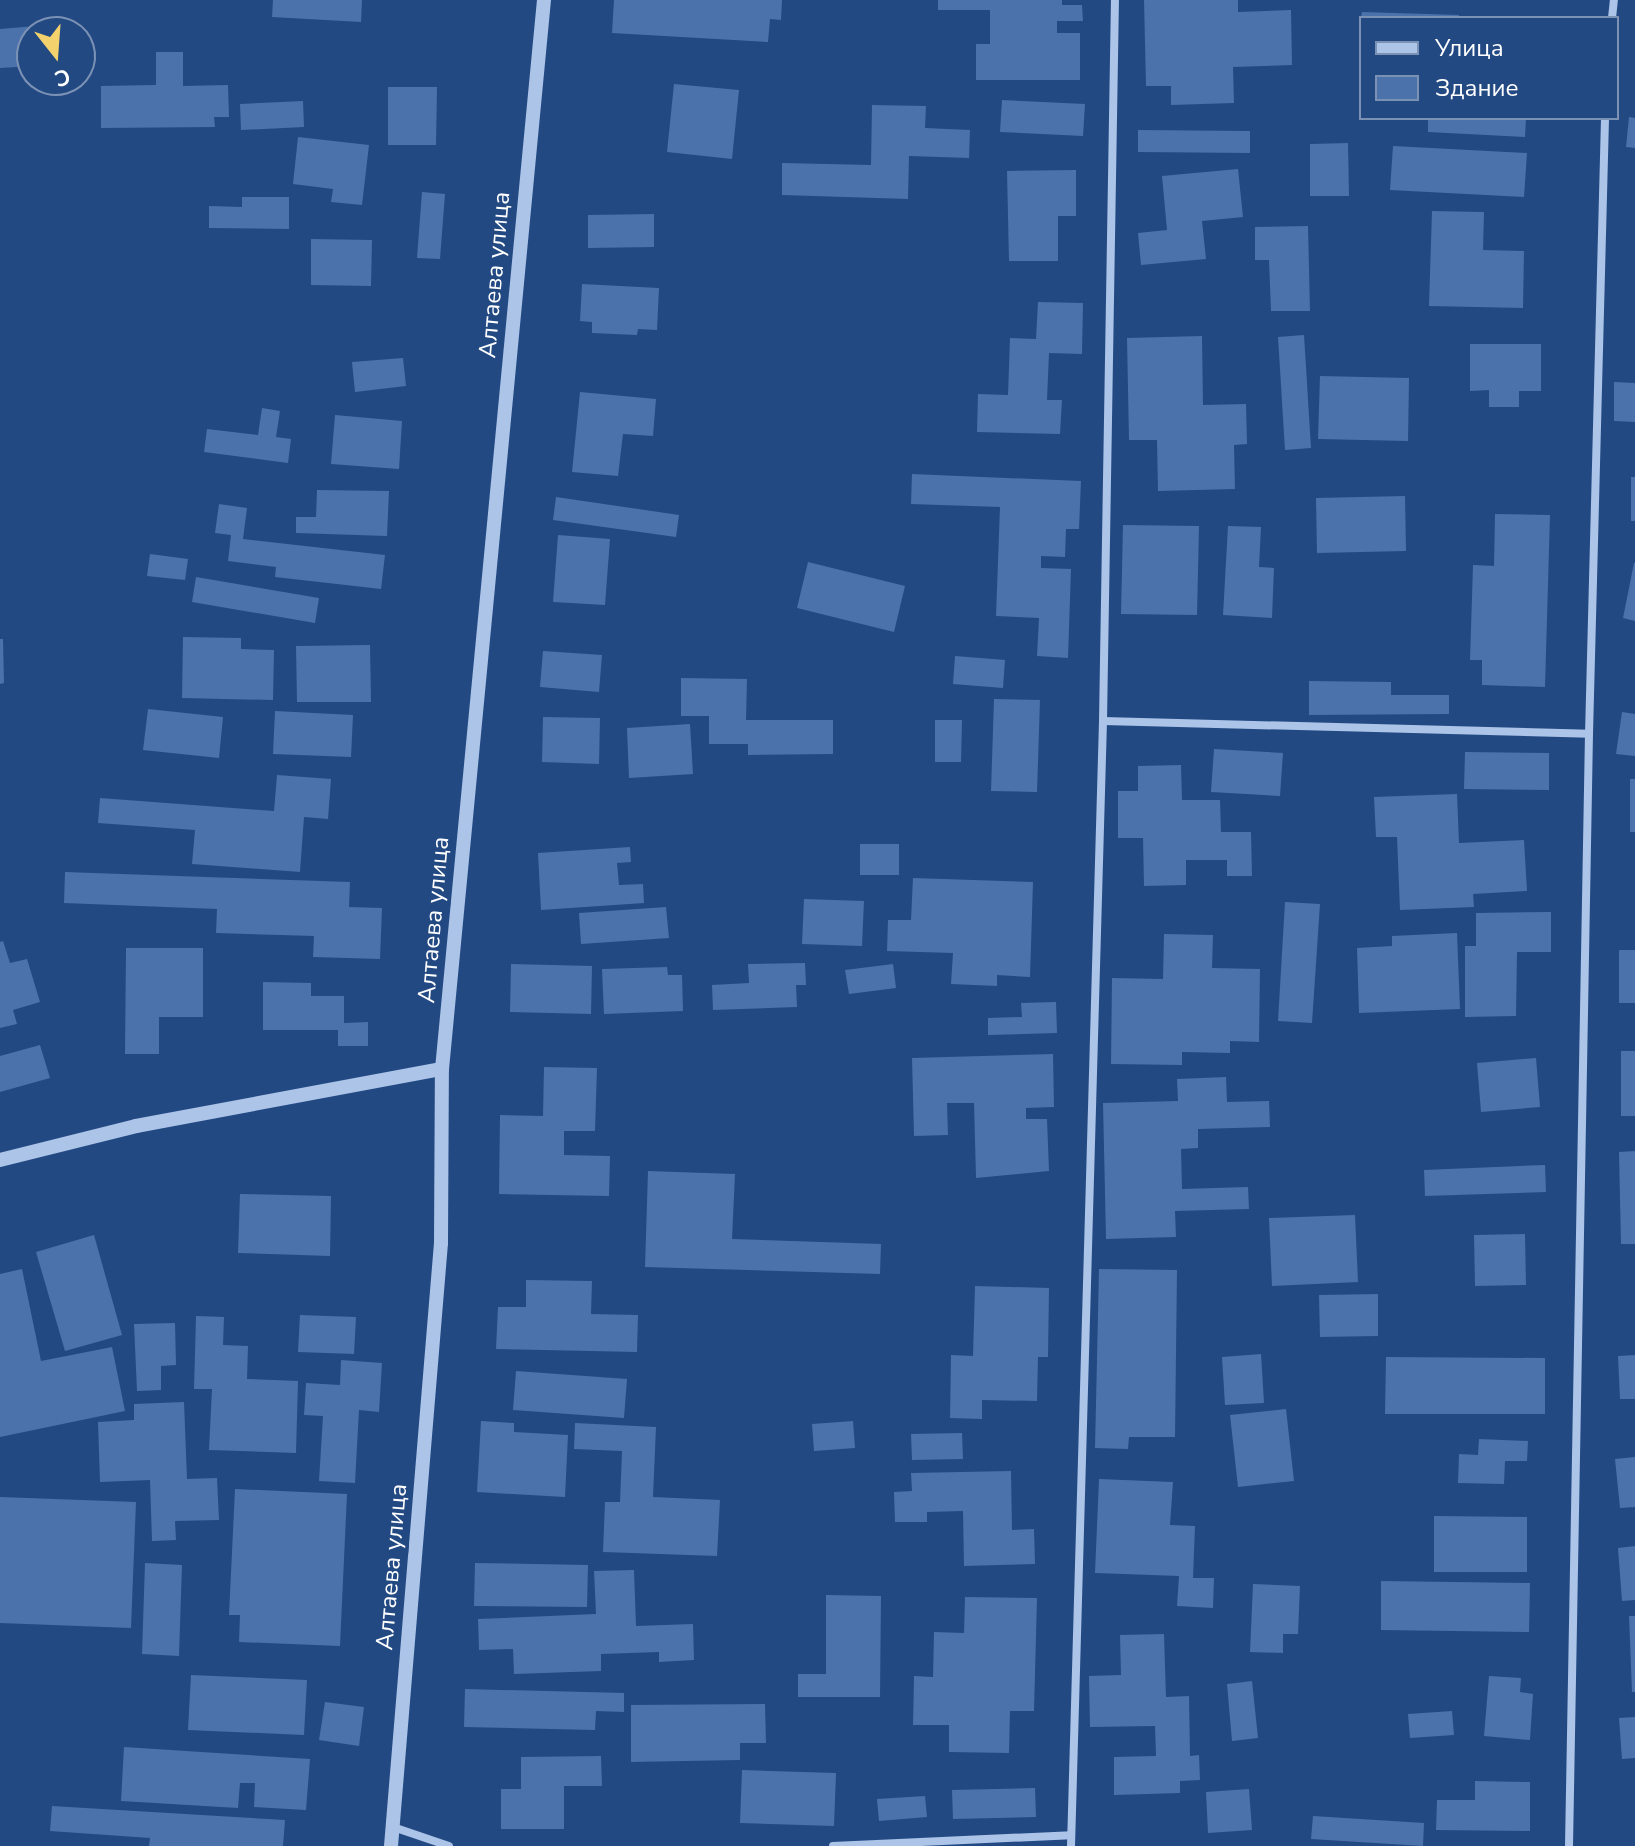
<!DOCTYPE html>
<meta charset="utf-8">
<style>
body{margin:0}
#map{position:relative;width:1635px;height:1846px;overflow:hidden;background:#234983;font-family:"Nunito Sans",sans-serif}
div>[style]{position:absolute}
.building>*{inset:0;background:#4b72ab}
.minor>*{height:8px;margin:-4px;padding:0 4px;transform-origin:4px;border-radius:4px;background:#abc4e8}
.tertiary>*{height:14px;margin:-7px;padding:0 7px;transform-origin:7px;border-radius:7px;background:#abc4e8}
span{translate:-50% -50%;white-space:nowrap;text-align:center;line-height:1.15;-webkit-text-stroke:7px #234983;paint-order:stroke}
.street-label{font-size:24px;color:#fff}
.legend{position:absolute;left:1359px;top:16px;width:260px;height:104px;box-sizing:border-box;background:#234983;border:2px solid #7b92b5;margin:0;padding:10px 14px;list-style:none;font-size:24px;color:#fff}
.legend li{display:flex;align-items:center;gap:16px;height:40px}
.legend b{width:40px;border:2px solid #7b92b5}
.north{position:absolute;left:16px;top:16px;width:80px;height:80px;box-sizing:border-box;background:#234983;border:2px solid #7b92b5;border-radius:50%;rotate:163deg;font-size:22px;font-weight:700;line-height:32px;text-align:center;color:#fff}
.north::after{content:'';display:block;margin:auto;width:28px;height:36px;background:#f3d26e;clip-path:polygon(50% 0,100% 100%,50% 72%,0 100%)}
</style>
<div id="map">
<div class="building">
<i style="clip-path:polygon(273px 0,362px 0,361px 22px,272px 17px)"></i>
<i style="clip-path:polygon(614px 0,782px 0,781px 20px,770px 19px,768px 42px,612px 33px)"></i>
<i style="clip-path:polygon(938px 0,1062px 0,1062px 5px,1082px 5px,1083px 21px,1057px 21px,1057px 33px,1080px 33px,1080px 80px,976px 80px,976px 44px,990px 44px,990px 10px,938px 10px)"></i>
<i style="clip-path:polygon(1144px 0,1238px 0,1238px 12px,1291px 10px,1292px 65px,1233px 67px,1234px 103px,1171px 105px,1171px 86px,1146px 86px)"></i>
<i style="clip-path:polygon(1362px 12px,1459px 15px,1459px 18px,1361px 18px)"></i>
<i style="clip-path:polygon(72px 23px,73px 32px,32px 32px,32px 66px,0 68px,0 29px)"></i>
<i style="clip-path:polygon(156px 52px,183px 52px,183px 86px,228px 85px,229px 117px,214px 117px,215px 127px,101px 128px,101px 86px,156px 85px)"></i>
<i style="clip-path:polygon(674px 84px,739px 90px,732px 159px,667px 152px)"></i>
<i style="clip-path:polygon(388px 87px,437px 87px,436px 145px,388px 145px)"></i>
<i style="clip-path:polygon(1002px 100px,1085px 104px,1083px 136px,1000px 132px)"></i>
<i style="clip-path:polygon(303px 101px,304px 127px,241px 130px,240px 104px)"></i>
<i style="clip-path:polygon(872px 105px,926px 106px,925px 128px,970px 130px,969px 158px,909px 156px,908px 199px,782px 195px,782px 163px,871px 165px)"></i>
<i style="clip-path:polygon(1629px 117px,1635px 118px,1635px 148px,1626px 147px)"></i>
<i style="clip-path:polygon(1428px 118px,1526px 118px,1525px 137px,1428px 132px)"></i>
<i style="clip-path:polygon(1138px 130px,1250px 131px,1250px 153px,1138px 152px)"></i>
<i style="clip-path:polygon(298px 137px,369px 145px,362px 205px,331px 202px,333px 189px,293px 184px)"></i>
<i style="clip-path:polygon(1348px 143px,1349px 196px,1310px 196px,1310px 144px)"></i>
<i style="clip-path:polygon(1393px 146px,1527px 153px,1524px 197px,1390px 190px)"></i>
<i style="clip-path:polygon(1238px 169px,1243px 217px,1202px 221px,1206px 259px,1141px 265px,1138px 233px,1167px 230px,1162px 176px)"></i>
<i style="clip-path:polygon(1076px 170px,1076px 216px,1058px 216px,1058px 261px,1009px 261px,1007px 171px)"></i>
<i style="clip-path:polygon(422px 192px,445px 194px,440px 259px,417px 258px)"></i>
<i style="clip-path:polygon(242px 197px,289px 197px,289px 229px,209px 228px,209px 206px,242px 207px)"></i>
<i style="clip-path:polygon(1432px 211px,1484px 212px,1483px 250px,1524px 251px,1523px 308px,1429px 306px)"></i>
<i style="clip-path:polygon(654px 214px,654px 247px,588px 248px,588px 215px)"></i>
<i style="clip-path:polygon(1308px 226px,1310px 311px,1271px 311px,1269px 260px,1255px 260px,1255px 227px)"></i>
<i style="clip-path:polygon(311px 239px,372px 240px,371px 286px,311px 285px)"></i>
<i style="clip-path:polygon(582px 284px,659px 288px,657px 330px,638px 329px,637px 335px,592px 333px,592px 322px,580px 321px)"></i>
<i style="clip-path:polygon(1038px 302px,1083px 303px,1082px 354px,1049px 353px,1047px 400px,1062px 400px,1060px 434px,977px 432px,978px 394px,1008px 395px,1010px 338px,1036px 339px)"></i>
<i style="clip-path:polygon(1304px 335px,1311px 448px,1285px 450px,1278px 337px)"></i>
<i style="clip-path:polygon(1202px 336px,1203px 405px,1246px 404px,1247px 444px,1234px 445px,1235px 489px,1158px 491px,1157px 440px,1129px 440px,1127px 338px)"></i>
<i style="clip-path:polygon(1470px 344px,1541px 344px,1541px 391px,1519px 391px,1519px 407px,1489px 407px,1489px 390px,1470px 391px)"></i>
<i style="clip-path:polygon(403px 358px,406px 386px,355px 392px,352px 362px)"></i>
<i style="clip-path:polygon(1320px 376px,1409px 378px,1408px 441px,1318px 439px)"></i>
<i style="clip-path:polygon(1614px 382px,1635px 383px,1635px 422px,1614px 421px)"></i>
<i style="clip-path:polygon(580px 392px,656px 399px,653px 436px,623px 434px,618px 476px,572px 472px)"></i>
<i style="clip-path:polygon(262px 408px,280px 411px,276px 437px,291px 439px,288px 463px,204px 452px,207px 429px,258px 435px)"></i>
<i style="clip-path:polygon(335px 415px,402px 421px,399px 469px,331px 464px)"></i>
<i style="clip-path:polygon(912px 474px,1081px 481px,1079px 529px,1066px 529px,1065px 557px,1041px 556px,1041px 568px,1071px 569px,1068px 658px,1037px 656px,1039px 618px,996px 616px,1000px 507px,911px 504px)"></i>
<i style="clip-path:polygon(1631px 477px,1635px 477px,1635px 521px,1631px 521px)"></i>
<i style="clip-path:polygon(317px 490px,389px 491px,387px 536px,296px 533px,296px 517px,316px 517px)"></i>
<i style="clip-path:polygon(1405px 496px,1406px 551px,1317px 553px,1316px 498px)"></i>
<i style="clip-path:polygon(556px 497px,679px 515px,676px 537px,553px 520px)"></i>
<i style="clip-path:polygon(219px 504px,247px 508px,243px 539px,385px 555px,381px 589px,275px 577px,276px 567px,228px 561px,231px 535px,215px 533px)"></i>
<i style="clip-path:polygon(1495px 514px,1550px 515px,1545px 687px,1482px 685px,1482px 660px,1470px 660px,1473px 565px,1494px 566px)"></i>
<i style="clip-path:polygon(1123px 525px,1199px 526px,1197px 615px,1121px 614px)"></i>
<i style="clip-path:polygon(1228px 526px,1261px 527px,1259px 567px,1274px 568px,1272px 618px,1223px 615px)"></i>
<i style="clip-path:polygon(558px 535px,610px 539px,605px 605px,553px 602px)"></i>
<i style="clip-path:polygon(150px 554px,188px 559px,185px 580px,147px 576px)"></i>
<i style="clip-path:polygon(808px 562px,905px 586px,894px 632px,797px 608px)"></i>
<i style="clip-path:polygon(1634px 563px,1635px 563px,1635px 621px,1623px 618px)"></i>
<i style="clip-path:polygon(196px 577px,319px 598px,315px 623px,192px 602px)"></i>
<i style="clip-path:polygon(183px 637px,241px 638px,241px 649px,274px 650px,273px 700px,182px 698px)"></i>
<i style="clip-path:polygon(0 639px,3px 639px,4px 683px,0 684px)"></i>
<i style="clip-path:polygon(370px 645px,371px 702px,297px 702px,296px 646px)"></i>
<i style="clip-path:polygon(543px 651px,602px 655px,599px 692px,540px 687px)"></i>
<i style="clip-path:polygon(955px 656px,1005px 660px,1003px 688px,953px 684px)"></i>
<i style="clip-path:polygon(681px 678px,747px 679px,746px 720px,833px 720px,833px 754px,748px 755px,748px 744px,709px 744px,709px 716px,681px 716px)"></i>
<i style="clip-path:polygon(1309px 681px,1391px 682px,1391px 695px,1449px 695px,1449px 714px,1309px 715px)"></i>
<i style="clip-path:polygon(994px 699px,1040px 700px,1037px 792px,991px 791px)"></i>
<i style="clip-path:polygon(148px 709px,223px 717px,219px 758px,143px 750px)"></i>
<i style="clip-path:polygon(275px 711px,353px 715px,351px 757px,273px 754px)"></i>
<i style="clip-path:polygon(1622px 712px,1635px 714px,1635px 756px,1616px 754px)"></i>
<i style="clip-path:polygon(543px 717px,600px 718px,599px 764px,542px 762px)"></i>
<i style="clip-path:polygon(935px 720px,962px 720px,961px 762px,935px 762px)"></i>
<i style="clip-path:polygon(690px 724px,693px 774px,629px 778px,627px 728px)"></i>
<i style="clip-path:polygon(1214px 749px,1283px 753px,1280px 796px,1211px 792px)"></i>
<i style="clip-path:polygon(1465px 752px,1549px 753px,1549px 790px,1464px 789px)"></i>
<i style="clip-path:polygon(1181px 765px,1182px 800px,1220px 800px,1221px 832px,1251px 832px,1252px 876px,1227px 876px,1227px 860px,1186px 860px,1186px 885px,1144px 886px,1143px 838px,1118px 838px,1118px 791px,1138px 791px,1138px 766px)"></i>
<i style="clip-path:polygon(277px 775px,331px 779px,328px 819px,304px 817px,300px 872px,192px 864px,195px 830px,98px 823px,100px 798px,274px 811px)"></i>
<i style="clip-path:polygon(1630px 779px,1635px 779px,1635px 832px,1630px 832px)"></i>
<i style="clip-path:polygon(1457px 794px,1459px 843px,1524px 840px,1527px 891px,1473px 894px,1474px 907px,1400px 910px,1397px 837px,1376px 837px,1374px 797px)"></i>
<i style="clip-path:polygon(860px 844px,899px 844px,899px 875px,860px 875px)"></i>
<i style="clip-path:polygon(630px 847px,631px 862px,617px 863px,619px 885px,643px 884px,644px 903px,541px 910px,538px 853px)"></i>
<i style="clip-path:polygon(65px 872px,350px 882px,349px 907px,382px 908px,380px 959px,313px 957px,314px 936px,216px 933px,217px 909px,64px 903px)"></i>
<i style="clip-path:polygon(913px 878px,1033px 882px,1030px 977px,997px 975px,997px 986px,951px 984px,953px 953px,887px 951px,888px 920px,911px 920px)"></i>
<i style="clip-path:polygon(804px 899px,864px 901px,862px 946px,802px 944px)"></i>
<i style="clip-path:polygon(1285px 902px,1320px 904px,1312px 1023px,1278px 1021px)"></i>
<i style="clip-path:polygon(666px 907px,669px 938px,581px 944px,579px 913px)"></i>
<i style="clip-path:polygon(1551px 912px,1551px 952px,1517px 952px,1516px 1016px,1465px 1017px,1465px 946px,1476px 946px,1476px 913px)"></i>
<i style="clip-path:polygon(1457px 933px,1460px 1009px,1359px 1013px,1357px 948px,1392px 946px,1392px 936px)"></i>
<i style="clip-path:polygon(1164px 934px,1213px 935px,1212px 968px,1260px 969px,1259px 1042px,1230px 1041px,1230px 1053px,1182px 1052px,1182px 1065px,1111px 1064px,1112px 978px,1163px 979px)"></i>
<i style="clip-path:polygon(3px 941px,10px 963px,27px 959px,40px 1002px,13px 1010px,17px 1024px,0 1028px,0 942px)"></i>
<i style="clip-path:polygon(126px 948px,203px 948px,203px 1017px,159px 1017px,159px 1054px,125px 1054px)"></i>
<i style="clip-path:polygon(1619px 950px,1635px 950px,1635px 1003px,1619px 1003px)"></i>
<i style="clip-path:polygon(805px 963px,806px 985px,796px 985px,797px 1007px,713px 1010px,712px 985px,749px 983px,748px 964px)"></i>
<i style="clip-path:polygon(511px 964px,592px 966px,591px 1014px,510px 1012px)"></i>
<i style="clip-path:polygon(893px 964px,896px 988px,849px 994px,845px 970px)"></i>
<i style="clip-path:polygon(667px 967px,668px 975px,682px 975px,683px 1011px,604px 1014px,602px 969px)"></i>
<i style="clip-path:polygon(263px 982px,311px 983px,311px 996px,344px 996px,344px 1023px,368px 1022px,368px 1046px,338px 1046px,338px 1030px,263px 1030px)"></i>
<i style="clip-path:polygon(1056px 1002px,1057px 1033px,988px 1035px,988px 1018px,1022px 1017px,1021px 1003px)"></i>
<i style="clip-path:polygon(40px 1045px,50px 1078px,0 1092px,0 1056px)"></i>
<i style="clip-path:polygon(1621px 1051px,1635px 1051px,1635px 1116px,1621px 1116px)"></i>
<i style="clip-path:polygon(1053px 1054px,1054px 1107px,1026px 1108px,1026px 1119px,1047px 1119px,1049px 1171px,976px 1178px,974px 1103px,947px 1103px,948px 1135px,914px 1136px,912px 1058px)"></i>
<i style="clip-path:polygon(1536px 1058px,1540px 1107px,1481px 1112px,1477px 1063px)"></i>
<i style="clip-path:polygon(544px 1067px,597px 1068px,595px 1131px,564px 1131px,564px 1155px,610px 1156px,609px 1196px,499px 1194px,500px 1115px,543px 1116px)"></i>
<i style="clip-path:polygon(1226px 1077px,1227px 1102px,1269px 1101px,1270px 1127px,1198px 1129px,1198px 1148px,1181px 1149px,1182px 1189px,1248px 1187px,1249px 1209px,1175px 1211px,1176px 1237px,1106px 1239px,1103px 1103px,1178px 1101px,1177px 1079px)"></i>
<i style="clip-path:polygon(1635px 1151px,1635px 1244px,1621px 1244px,1619px 1152px)"></i>
<i style="clip-path:polygon(1545px 1165px,1546px 1192px,1425px 1196px,1424px 1170px)"></i>
<i style="clip-path:polygon(648px 1171px,735px 1174px,732px 1239px,881px 1244px,880px 1274px,645px 1267px)"></i>
<i style="clip-path:polygon(240px 1194px,331px 1196px,330px 1256px,238px 1253px)"></i>
<i style="clip-path:polygon(1355px 1215px,1358px 1282px,1272px 1286px,1269px 1218px)"></i>
<i style="clip-path:polygon(1525px 1234px,1526px 1285px,1475px 1286px,1474px 1235px)"></i>
<i style="clip-path:polygon(94px 1235px,122px 1335px,65px 1351px,36px 1252px)"></i>
<i style="clip-path:polygon(22px 1269px,41px 1361px,112px 1347px,125px 1411px,0 1437px,0 1274px)"></i>
<i style="clip-path:polygon(1099px 1269px,1177px 1270px,1175px 1437px,1129px 1437px,1128px 1449px,1095px 1448px)"></i>
<i style="clip-path:polygon(526px 1280px,592px 1281px,591px 1314px,638px 1315px,637px 1352px,496px 1349px,498px 1307px,526px 1307px)"></i>
<i style="clip-path:polygon(975px 1286px,1049px 1288px,1048px 1357px,1038px 1357px,1037px 1401px,982px 1400px,982px 1419px,950px 1418px,951px 1355px,973px 1356px)"></i>
<i style="clip-path:polygon(1378px 1294px,1378px 1336px,1320px 1337px,1319px 1295px)"></i>
<i style="clip-path:polygon(300px 1315px,356px 1317px,354px 1354px,298px 1352px)"></i>
<i style="clip-path:polygon(196px 1316px,224px 1317px,223px 1345px,248px 1346px,247px 1379px,298px 1381px,296px 1453px,209px 1450px,212px 1389px,194px 1389px)"></i>
<i style="clip-path:polygon(175px 1323px,176px 1365px,161px 1366px,161px 1390px,137px 1391px,134px 1324px)"></i>
<i style="clip-path:polygon(1261px 1354px,1264px 1403px,1225px 1405px,1222px 1357px)"></i>
<i style="clip-path:polygon(1635px 1355px,1635px 1399px,1620px 1399px,1618px 1356px)"></i>
<i style="clip-path:polygon(1386px 1357px,1545px 1358px,1545px 1414px,1385px 1414px)"></i>
<i style="clip-path:polygon(341px 1360px,382px 1363px,379px 1412px,359px 1410px,355px 1483px,319px 1481px,323px 1416px,304px 1415px,306px 1383px,340px 1385px)"></i>
<i style="clip-path:polygon(516px 1371px,627px 1379px,624px 1418px,513px 1410px)"></i>
<i style="clip-path:polygon(184px 1402px,187px 1479px,217px 1478px,219px 1520px,175px 1521px,176px 1540px,152px 1541px,150px 1480px,100px 1482px,98px 1422px,134px 1420px,134px 1404px)"></i>
<i style="clip-path:polygon(1286px 1409px,1294px 1481px,1238px 1487px,1230px 1415px)"></i>
<i style="clip-path:polygon(481px 1421px,514px 1423px,514px 1432px,568px 1435px,565px 1497px,477px 1492px)"></i>
<i style="clip-path:polygon(853px 1421px,855px 1448px,814px 1451px,812px 1424px)"></i>
<i style="clip-path:polygon(575px 1423px,656px 1427px,653px 1497px,720px 1500px,717px 1556px,603px 1552px,605px 1502px,620px 1502px,622px 1451px,574px 1449px)"></i>
<i style="clip-path:polygon(962px 1433px,963px 1459px,912px 1460px,911px 1434px)"></i>
<i style="clip-path:polygon(1479px 1439px,1528px 1441px,1527px 1461px,1505px 1461px,1504px 1484px,1458px 1483px,1459px 1454px,1478px 1455px)"></i>
<i style="clip-path:polygon(1635px 1457px,1635px 1507px,1620px 1508px,1615px 1459px)"></i>
<i style="clip-path:polygon(1011px 1471px,1012px 1530px,1034px 1529px,1035px 1564px,964px 1566px,963px 1511px,927px 1512px,927px 1522px,895px 1522px,894px 1492px,912px 1491px,911px 1473px)"></i>
<i style="clip-path:polygon(1099px 1479px,1173px 1482px,1170px 1525px,1195px 1526px,1193px 1578px,1214px 1578px,1213px 1608px,1177px 1606px,1179px 1576px,1095px 1573px)"></i>
<i style="clip-path:polygon(235px 1489px,347px 1494px,340px 1646px,239px 1642px,240px 1615px,229px 1615px)"></i>
<i style="clip-path:polygon(0 1497px,136px 1502px,131px 1628px,0 1623px)"></i>
<i style="clip-path:polygon(1434px 1516px,1527px 1517px,1527px 1572px,1434px 1572px)"></i>
<i style="clip-path:polygon(1635px 1546px,1635px 1600px,1622px 1601px,1618px 1548px)"></i>
<i style="clip-path:polygon(145px 1563px,182px 1565px,179px 1656px,142px 1654px)"></i>
<i style="clip-path:polygon(475px 1563px,588px 1565px,587px 1607px,474px 1606px)"></i>
<i style="clip-path:polygon(634px 1570px,636px 1626px,693px 1624px,694px 1660px,659px 1662px,659px 1652px,601px 1654px,601px 1671px,514px 1674px,513px 1649px,479px 1650px,478px 1619px,596px 1614px,594px 1571px)"></i>
<i style="clip-path:polygon(1381px 1581px,1530px 1583px,1529px 1632px,1381px 1630px)"></i>
<i style="clip-path:polygon(1253px 1584px,1300px 1586px,1298px 1634px,1283px 1634px,1283px 1653px,1250px 1652px)"></i>
<i style="clip-path:polygon(826px 1595px,881px 1596px,880px 1697px,798px 1697px,798px 1674px,826px 1674px)"></i>
<i style="clip-path:polygon(965px 1597px,1037px 1598px,1034px 1711px,1010px 1711px,1009px 1753px,949px 1752px,949px 1725px,913px 1725px,914px 1676px,933px 1677px,934px 1632px,964px 1633px)"></i>
<i style="clip-path:polygon(1629px 1616px,1635px 1616px,1635px 1692px,1632px 1692px)"></i>
<i style="clip-path:polygon(1164px 1634px,1166px 1697px,1189px 1696px,1190px 1756px,1199px 1755px,1200px 1780px,1180px 1781px,1180px 1793px,1114px 1795px,1114px 1757px,1156px 1756px,1155px 1726px,1090px 1727px,1089px 1676px,1121px 1675px,1120px 1635px)"></i>
<i style="clip-path:polygon(191px 1675px,307px 1680px,304px 1735px,188px 1730px)"></i>
<i style="clip-path:polygon(1489px 1676px,1521px 1678px,1520px 1692px,1533px 1694px,1530px 1740px,1484px 1736px)"></i>
<i style="clip-path:polygon(1252px 1681px,1258px 1738px,1232px 1741px,1227px 1684px)"></i>
<i style="clip-path:polygon(465px 1689px,624px 1693px,624px 1712px,596px 1711px,595px 1730px,464px 1727px)"></i>
<i style="clip-path:polygon(325px 1702px,364px 1707px,359px 1746px,319px 1740px)"></i>
<i style="clip-path:polygon(765px 1704px,766px 1743px,740px 1743px,740px 1760px,631px 1762px,631px 1705px)"></i>
<i style="clip-path:polygon(1452px 1711px,1454px 1735px,1410px 1738px,1408px 1714px)"></i>
<i style="clip-path:polygon(1635px 1717px,1635px 1758px,1622px 1759px,1619px 1718px)"></i>
<i style="clip-path:polygon(124px 1747px,310px 1759px,306px 1810px,254px 1807px,255px 1783px,240px 1783px,238px 1808px,121px 1801px)"></i>
<i style="clip-path:polygon(601px 1756px,602px 1786px,564px 1786px,564px 1829px,501px 1829px,501px 1789px,521px 1789px,521px 1757px)"></i>
<i style="clip-path:polygon(742px 1770px,836px 1773px,834px 1826px,740px 1823px)"></i>
<i style="clip-path:polygon(1475px 1781px,1530px 1782px,1530px 1831px,1436px 1830px,1437px 1800px,1475px 1800px)"></i>
<i style="clip-path:polygon(1035px 1788px,1036px 1817px,953px 1819px,952px 1790px)"></i>
<i style="clip-path:polygon(1249px 1789px,1252px 1830px,1208px 1833px,1206px 1792px)"></i>
<i style="clip-path:polygon(925px 1796px,927px 1817px,879px 1821px,877px 1799px)"></i>
<i style="clip-path:polygon(52px 1806px,285px 1820px,283px 1846px,149px 1846px,150px 1838px,50px 1831px)"></i>
<i style="clip-path:polygon(1313px 1816px,1424px 1823px,1423px 1846px,1311px 1839px)"></i>
</div>
<div class="minor">
<i style="left:1612px;top:18px;width:18px;rotate:-84deg"></i>
<i style="left:1103px;top:721px;width:486px;rotate:1.5deg"></i>
<i style="left:393px;top:1827px;width:59px;rotate:18.7deg"></i>
<i style="left:833px;top:1846px;width:238px;rotate:-2.6deg"></i>
<i style="left:1071px;top:1846px;width:1125px;rotate:-88.37deg"></i>
<i style="left:1103px;top:721px;width:721px;rotate:-89.05deg"></i>
<i style="left:1569px;top:1846px;width:1112px;rotate:-88.97deg"></i>
<i style="left:1589px;top:734px;width:616px;rotate:-88.51deg"></i>
</div>
<div class="tertiary">
<i style="left:0;top:1160px;width:140px;rotate:-14deg"></i>
<i style="left:136px;top:1126px;width:311px;rotate:-10.6deg"></i>
<i style="left:391px;top:1846px;width:605px;rotate:-85.26deg"></i>
<i style="left:441px;top:1243px;width:174px;rotate:-89.7deg"></i>
<i style="left:442px;top:1069px;width:1074px;rotate:-84.55deg"></i>
</div>
<div class="street-label">
<span style="left:495px;top:275px;rotate:-85deg">Алтаева улица</span>
<span style="left:434px;top:920px;rotate:-85deg">Алтаева улица</span>
<span style="left:392px;top:1567px;rotate:-85deg">Алтаева улица</span>
</div>
<ul class="legend">
<li><b style="height:10px;background:#abc4e8"></b>Улица</li>
<li><b style="height:22px;background:#4b72ab"></b>Здание</li>
</ul>
<div class="north">С</div>
</div>
